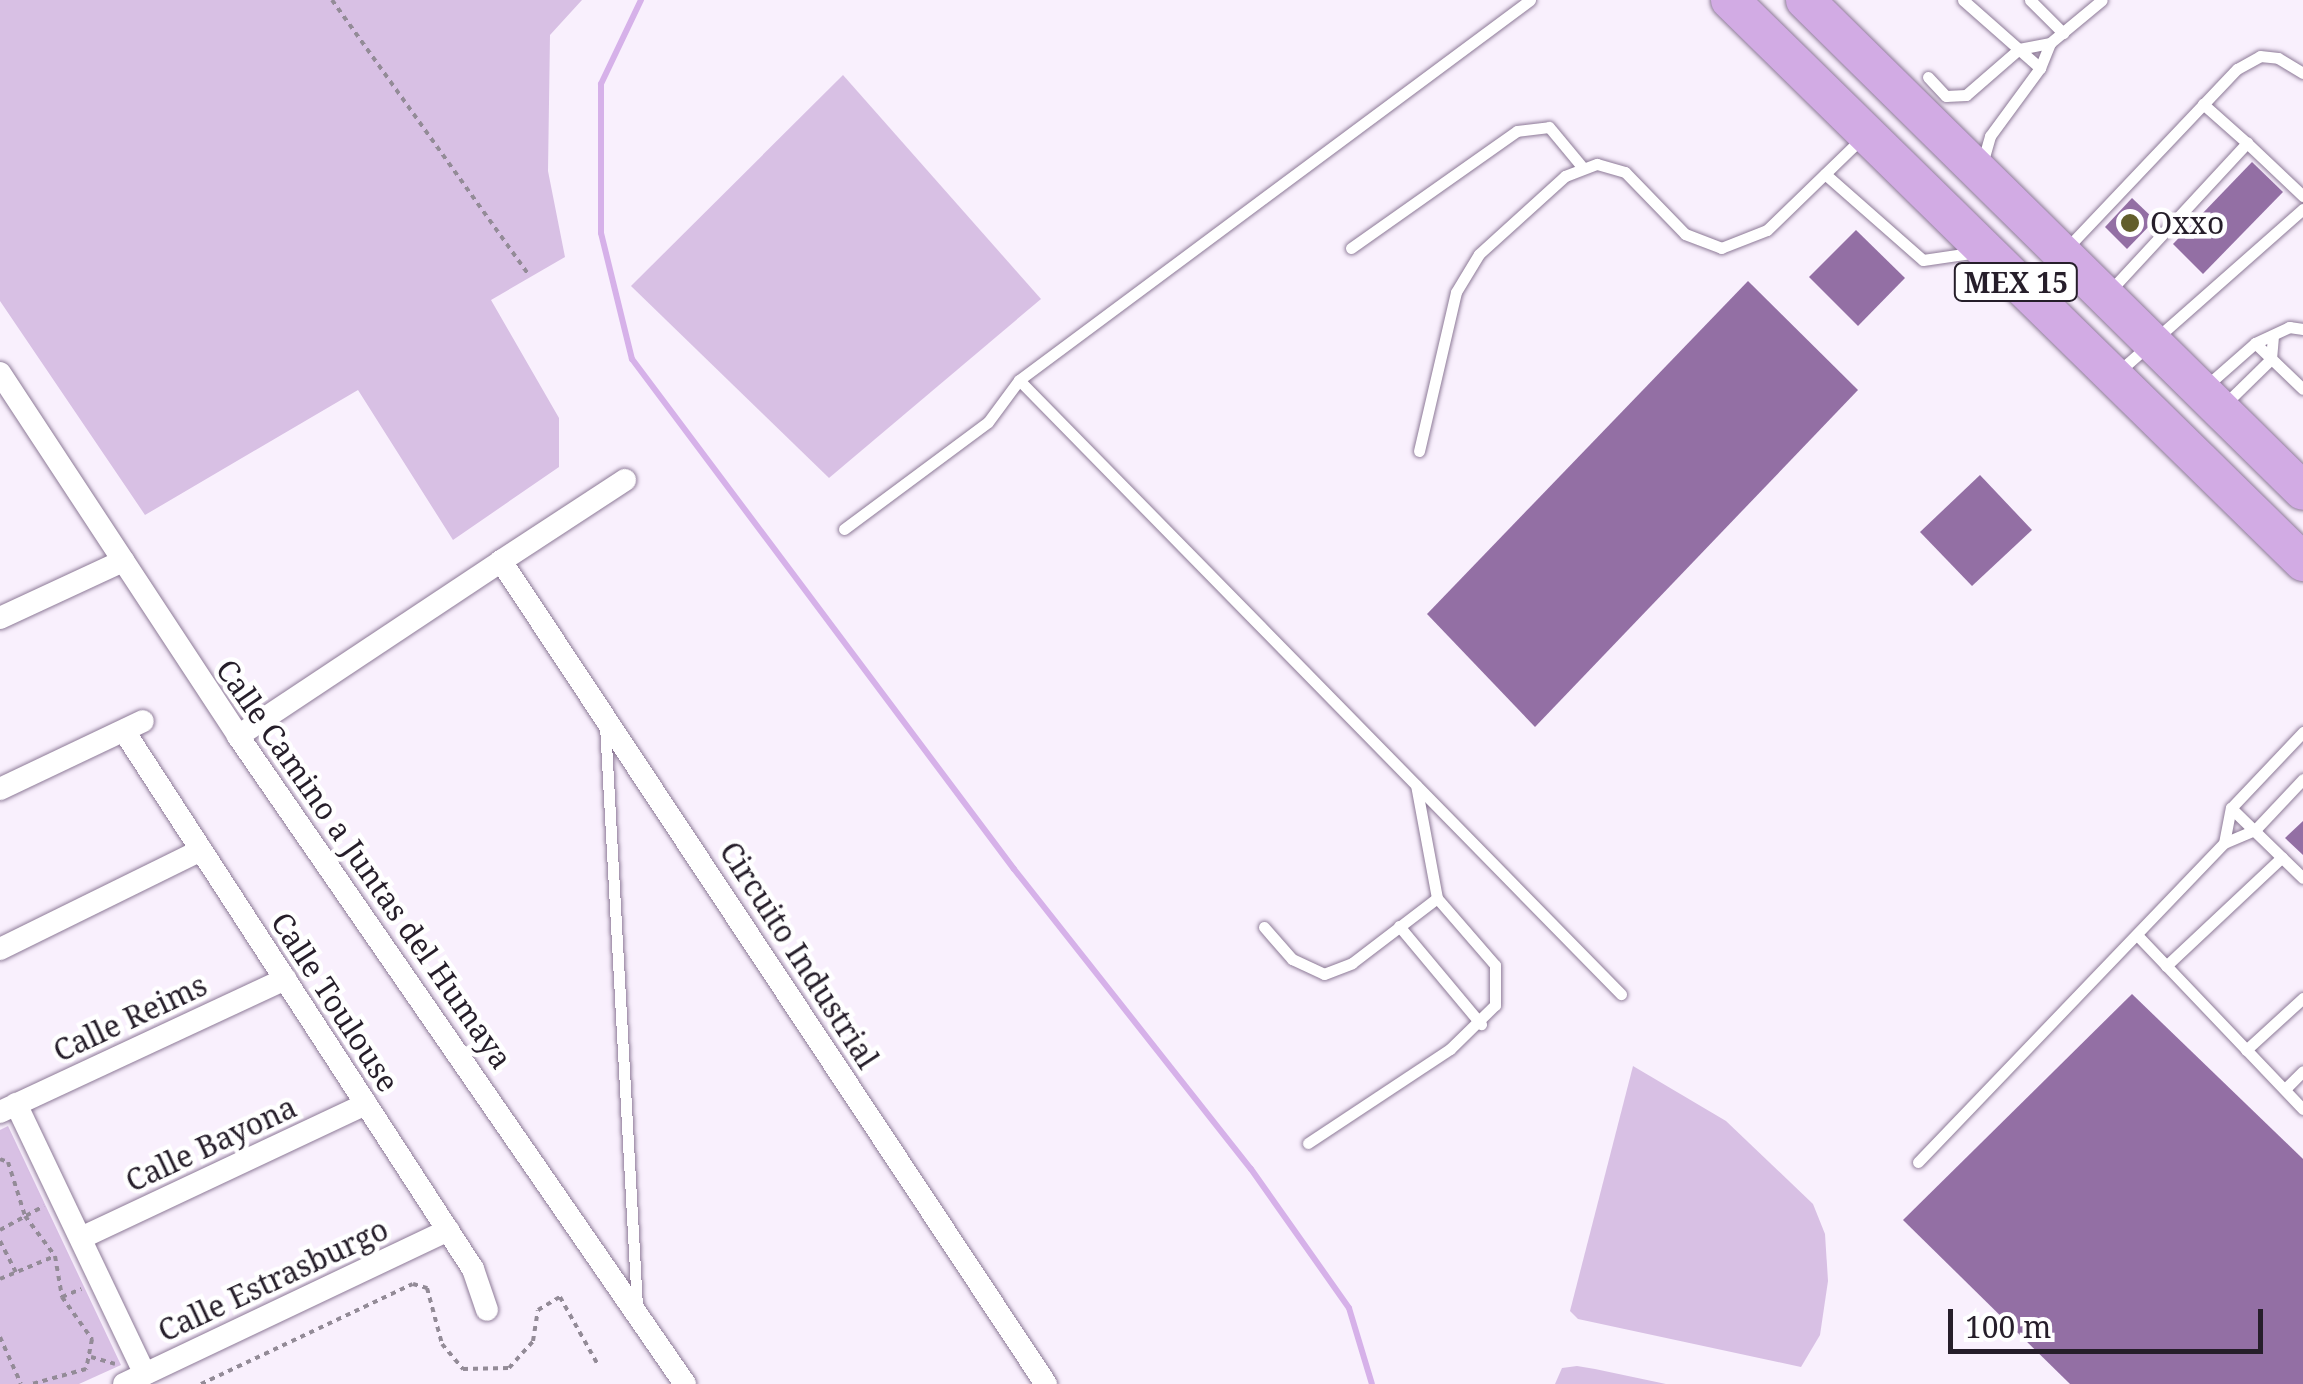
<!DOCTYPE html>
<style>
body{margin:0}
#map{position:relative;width:2303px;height:1384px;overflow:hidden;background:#f9f0fd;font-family:"Noto Serif",serif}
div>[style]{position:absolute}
.green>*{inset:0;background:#d8c0e4}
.stream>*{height:6px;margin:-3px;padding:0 3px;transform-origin:3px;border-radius:3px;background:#d6b1e9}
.building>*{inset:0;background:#936fa4}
.path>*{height:4px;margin-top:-2px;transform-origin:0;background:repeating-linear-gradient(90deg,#938b97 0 5px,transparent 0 10px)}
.roads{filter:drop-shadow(0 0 2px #8d7a97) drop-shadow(0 0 2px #8d7a97)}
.service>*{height:11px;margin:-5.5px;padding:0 5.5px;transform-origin:5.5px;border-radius:5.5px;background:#fff}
.minor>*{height:22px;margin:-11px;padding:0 11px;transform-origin:11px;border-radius:11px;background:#fff}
.primary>*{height:38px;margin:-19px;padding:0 19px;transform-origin:19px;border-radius:19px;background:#d2abe4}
.dots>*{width:28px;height:28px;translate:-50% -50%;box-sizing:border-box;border:5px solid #fff;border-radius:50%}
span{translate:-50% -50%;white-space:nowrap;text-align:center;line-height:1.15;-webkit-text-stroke:9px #fff;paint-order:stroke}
.shield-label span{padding:2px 8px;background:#fff;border:2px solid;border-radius:8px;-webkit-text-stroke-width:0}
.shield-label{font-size:28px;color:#261e2a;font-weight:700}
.poi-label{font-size:30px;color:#261e2a}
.left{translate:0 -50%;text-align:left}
.street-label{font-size:30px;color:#261e2a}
.scale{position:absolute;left:1948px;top:1309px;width:315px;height:45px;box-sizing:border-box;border:5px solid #261e2a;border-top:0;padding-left:12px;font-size:30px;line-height:35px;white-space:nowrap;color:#261e2a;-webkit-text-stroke:8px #fff;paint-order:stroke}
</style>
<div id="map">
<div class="green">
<i style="clip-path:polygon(0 0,582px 0,550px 35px,548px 171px,565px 257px,491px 300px,559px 418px,559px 467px,453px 540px,358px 390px,145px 515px,0 301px)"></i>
<i style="clip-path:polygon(843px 75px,1041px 299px,829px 478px,631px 286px)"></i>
<i style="clip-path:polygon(1633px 1066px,1726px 1121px,1813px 1204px,1825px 1234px,1828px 1281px,1820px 1335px,1801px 1367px,1578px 1319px,1570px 1311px)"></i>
<i style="clip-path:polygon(8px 1126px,121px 1365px,79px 1384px,0 1384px,0 1130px)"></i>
<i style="clip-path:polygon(1577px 1366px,1595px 1369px,1666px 1384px,1555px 1384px,1562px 1368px)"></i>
</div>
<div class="stream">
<i style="left:641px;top:0;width:93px;rotate:115.5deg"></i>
<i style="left:601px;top:84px;width:149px;rotate:90deg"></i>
<i style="left:601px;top:233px;width:130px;rotate:76.2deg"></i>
<i style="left:632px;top:359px;width:637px;rotate:53.17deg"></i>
<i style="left:1014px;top:869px;width:382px;rotate:51.7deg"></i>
<i style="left:1251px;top:1169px;width:170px;rotate:54.8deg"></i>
<i style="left:1349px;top:1308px;width:79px;rotate:73.2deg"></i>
</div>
<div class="building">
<i style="clip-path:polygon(2252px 162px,2283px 192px,2203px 274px,2173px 244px)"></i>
<i style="clip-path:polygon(2132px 198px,2155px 220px,2127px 249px,2105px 227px)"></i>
<i style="clip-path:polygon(1856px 230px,1905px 278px,1858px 326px,1809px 277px)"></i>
<i style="clip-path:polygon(1748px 281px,1858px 390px,1535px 727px,1427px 614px)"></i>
<i style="clip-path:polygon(1980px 475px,2032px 530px,1972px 586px,1920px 532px)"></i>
<i style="clip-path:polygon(2303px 821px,2303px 855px,2285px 838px)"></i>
<i style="clip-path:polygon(2132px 994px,2303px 1159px,2303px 1384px,2070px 1384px,1903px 1220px)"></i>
</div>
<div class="path">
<i style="left:332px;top:0;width:338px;rotate:54.4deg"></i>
<i style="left:0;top:1159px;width:9px;rotate:21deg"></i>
<i style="left:8px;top:1162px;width:57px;rotate:72.5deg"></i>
<i style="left:25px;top:1216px;width:50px;rotate:53.1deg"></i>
<i style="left:55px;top:1256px;width:42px;rotate:80.3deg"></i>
<i style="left:62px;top:1297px;width:52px;rotate:54.5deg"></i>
<i style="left:92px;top:1339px;width:31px;rotate:101deg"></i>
<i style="left:86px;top:1369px;width:56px;rotate:164.5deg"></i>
<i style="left:0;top:1230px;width:50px;rotate:-28.6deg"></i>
<i style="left:0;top:1241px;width:35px;rotate:63deg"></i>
<i style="left:0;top:1279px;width:60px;rotate:-22.7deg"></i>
<i style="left:62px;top:1297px;width:21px;rotate:-23deg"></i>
<i style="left:0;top:1337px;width:51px;rotate:65.9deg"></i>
<i style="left:91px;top:1357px;width:25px;rotate:16deg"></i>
<i style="left:201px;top:1384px;width:234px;rotate:-25.3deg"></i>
<i style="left:413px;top:1284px;width:15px;rotate:16deg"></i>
<i style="left:427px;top:1288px;width:58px;rotate:75deg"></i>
<i style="left:442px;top:1344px;width:33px;rotate:50deg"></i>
<i style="left:463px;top:1369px;width:46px;rotate:-1.2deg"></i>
<i style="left:509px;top:1368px;width:36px;rotate:-48deg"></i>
<i style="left:533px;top:1341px;width:31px;rotate:-81deg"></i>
<i style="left:538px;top:1310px;width:26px;rotate:-31deg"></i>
<i style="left:560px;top:1297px;width:78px;rotate:60.8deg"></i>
</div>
<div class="roads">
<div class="service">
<i style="left:1530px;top:0;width:637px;rotate:143.36deg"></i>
<i style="left:1019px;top:380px;width:860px;rotate:45.57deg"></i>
<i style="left:1963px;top:0;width:103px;rotate:41.4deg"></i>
<i style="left:2030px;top:0;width:47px;rotate:45deg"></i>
<i style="left:1928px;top:77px;width:26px;rotate:47deg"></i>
<i style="left:1946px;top:96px;width:20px;rotate:-3deg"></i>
<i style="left:1966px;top:95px;width:70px;rotate:-41deg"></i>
<i style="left:2019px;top:49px;width:32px;rotate:-11deg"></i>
<i style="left:2050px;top:43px;width:67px;rotate:-39.6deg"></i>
<i style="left:2247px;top:143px;width:77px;rotate:43.4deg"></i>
<i style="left:1982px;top:164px;width:29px;rotate:-74deg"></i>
<i style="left:1990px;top:136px;width:84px;rotate:-53.7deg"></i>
<i style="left:2040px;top:68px;width:27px;rotate:-68deg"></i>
<i style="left:1825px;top:174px;width:130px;rotate:41.3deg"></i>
<i style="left:1923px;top:260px;width:55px;rotate:-8.4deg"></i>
<i style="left:1351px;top:248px;width:203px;rotate:-35.2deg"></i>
<i style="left:1517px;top:131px;width:32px;rotate:-7deg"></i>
<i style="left:1549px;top:127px;width:53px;rotate:50.3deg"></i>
<i style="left:2067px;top:248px;width:247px;rotate:-46.5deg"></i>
<i style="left:2237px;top:69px;width:26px;rotate:-29deg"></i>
<i style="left:2260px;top:56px;width:18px;rotate:6deg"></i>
<i style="left:2278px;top:58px;width:29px;rotate:31deg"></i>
<i style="left:2108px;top:293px;width:205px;rotate:-47.2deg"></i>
<i style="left:2247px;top:143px;width:59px;rotate:-138.4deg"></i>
<i style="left:2255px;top:343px;width:66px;rotate:43.8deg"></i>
<i style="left:2117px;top:373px;width:248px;rotate:-41.4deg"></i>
<i style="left:2204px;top:388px;width:68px;rotate:-41.4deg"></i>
<i style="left:2255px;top:343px;width:38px;rotate:-25deg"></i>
<i style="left:2289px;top:327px;width:14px;rotate:8deg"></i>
<i style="left:2225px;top:404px;width:64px;rotate:-44.4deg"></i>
<i style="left:2271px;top:359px;width:21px;rotate:-85deg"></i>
<i style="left:1419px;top:451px;width:163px;rotate:-76.9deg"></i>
<i style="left:1456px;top:292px;width:44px;rotate:-58.8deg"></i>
<i style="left:1479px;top:254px;width:116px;rotate:-42.2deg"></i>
<i style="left:1565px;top:176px;width:34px;rotate:-21deg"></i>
<i style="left:1597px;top:164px;width:29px;rotate:16deg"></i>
<i style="left:1625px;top:172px;width:86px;rotate:45.9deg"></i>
<i style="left:1685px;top:234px;width:39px;rotate:21deg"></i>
<i style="left:1721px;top:248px;width:49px;rotate:-21.4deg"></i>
<i style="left:1767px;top:230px;width:132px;rotate:-44.1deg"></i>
<i style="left:844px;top:529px;width:179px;rotate:-36.6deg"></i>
<i style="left:988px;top:422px;width:52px;rotate:-53.6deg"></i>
<i style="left:605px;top:725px;width:582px;rotate:86.85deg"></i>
<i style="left:2231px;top:808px;width:100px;rotate:44.2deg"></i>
<i style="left:2224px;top:843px;width:36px;rotate:-79deg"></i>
<i style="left:2231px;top:808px;width:105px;rotate:-46.5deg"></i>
<i style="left:1399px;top:926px;width:128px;rotate:50.1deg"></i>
<i style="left:1264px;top:927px;width:43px;rotate:48.8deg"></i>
<i style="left:1292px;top:959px;width:35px;rotate:25deg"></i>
<i style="left:1324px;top:974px;width:30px;rotate:-21deg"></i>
<i style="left:1352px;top:963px;width:107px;rotate:-37.4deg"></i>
<i style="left:2138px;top:936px;width:239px;rotate:46.4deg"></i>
<i style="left:2166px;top:966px;width:159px;rotate:-43.2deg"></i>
<i style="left:2246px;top:1050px;width:77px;rotate:-42.4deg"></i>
<i style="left:2285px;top:1089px;width:25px;rotate:-45deg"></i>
<i style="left:1308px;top:1143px;width:170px;rotate:-33.5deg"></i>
<i style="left:1450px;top:1049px;width:63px;rotate:-44.4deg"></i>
<i style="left:1495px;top:1005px;width:40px;rotate:-90deg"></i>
<i style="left:1495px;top:965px;width:89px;rotate:-130.9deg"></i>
<i style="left:1437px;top:898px;width:115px;rotate:-100.5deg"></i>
<i style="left:1918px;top:1162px;width:442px;rotate:-46.2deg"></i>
<i style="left:2224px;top:843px;width:34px;rotate:-23deg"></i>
<i style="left:2255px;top:830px;width:70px;rotate:-46.7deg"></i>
</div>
<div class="minor">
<i style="left:0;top:373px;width:434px;rotate:56.7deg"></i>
<i style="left:238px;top:736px;width:787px;rotate:55.4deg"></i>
<i style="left:625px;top:480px;width:148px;rotate:146.8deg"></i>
<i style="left:501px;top:561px;width:987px;rotate:56.49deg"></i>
<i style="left:0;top:618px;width:136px;rotate:-24.9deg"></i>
<i style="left:124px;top:731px;width:641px;rotate:57.03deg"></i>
<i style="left:473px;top:1269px;width:43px;rotate:71.1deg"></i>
<i style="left:238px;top:736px;width:316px;rotate:-33.6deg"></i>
<i style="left:0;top:789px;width:158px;rotate:-25.4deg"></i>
<i style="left:0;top:949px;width:224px;rotate:-26.2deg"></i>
<i style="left:16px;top:1104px;width:299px;rotate:64.5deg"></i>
<i style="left:0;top:1112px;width:315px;rotate:-25deg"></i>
<i style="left:81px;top:1238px;width:315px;rotate:-25.2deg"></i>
<i style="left:124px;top:1384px;width:359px;rotate:-25.4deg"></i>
</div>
<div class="primary">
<i style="left:1730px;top:0;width:803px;rotate:44.44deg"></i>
<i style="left:1805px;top:0;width:699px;rotate:44.59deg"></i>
</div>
</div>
<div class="dots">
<i style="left:2130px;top:223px;background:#625e2b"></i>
</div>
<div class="shield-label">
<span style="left:2016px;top:282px">MEX 15</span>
</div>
<div class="poi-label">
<span class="left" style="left:2150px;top:223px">Oxxo</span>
</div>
<div class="street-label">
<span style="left:364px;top:864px;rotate:55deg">Calle Camino a Juntas del Humaya</span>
<span style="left:799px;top:955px;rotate:57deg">Circuito Industrial</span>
<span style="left:335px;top:1002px;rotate:57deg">Calle Toulouse</span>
<span style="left:130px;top:1018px;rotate:-25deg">Calle Reims</span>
<span style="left:211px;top:1144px;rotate:-25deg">Calle Bayona</span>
<span style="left:273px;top:1280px;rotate:-25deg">Calle Estrasburgo</span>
</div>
<div class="scale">100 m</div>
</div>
